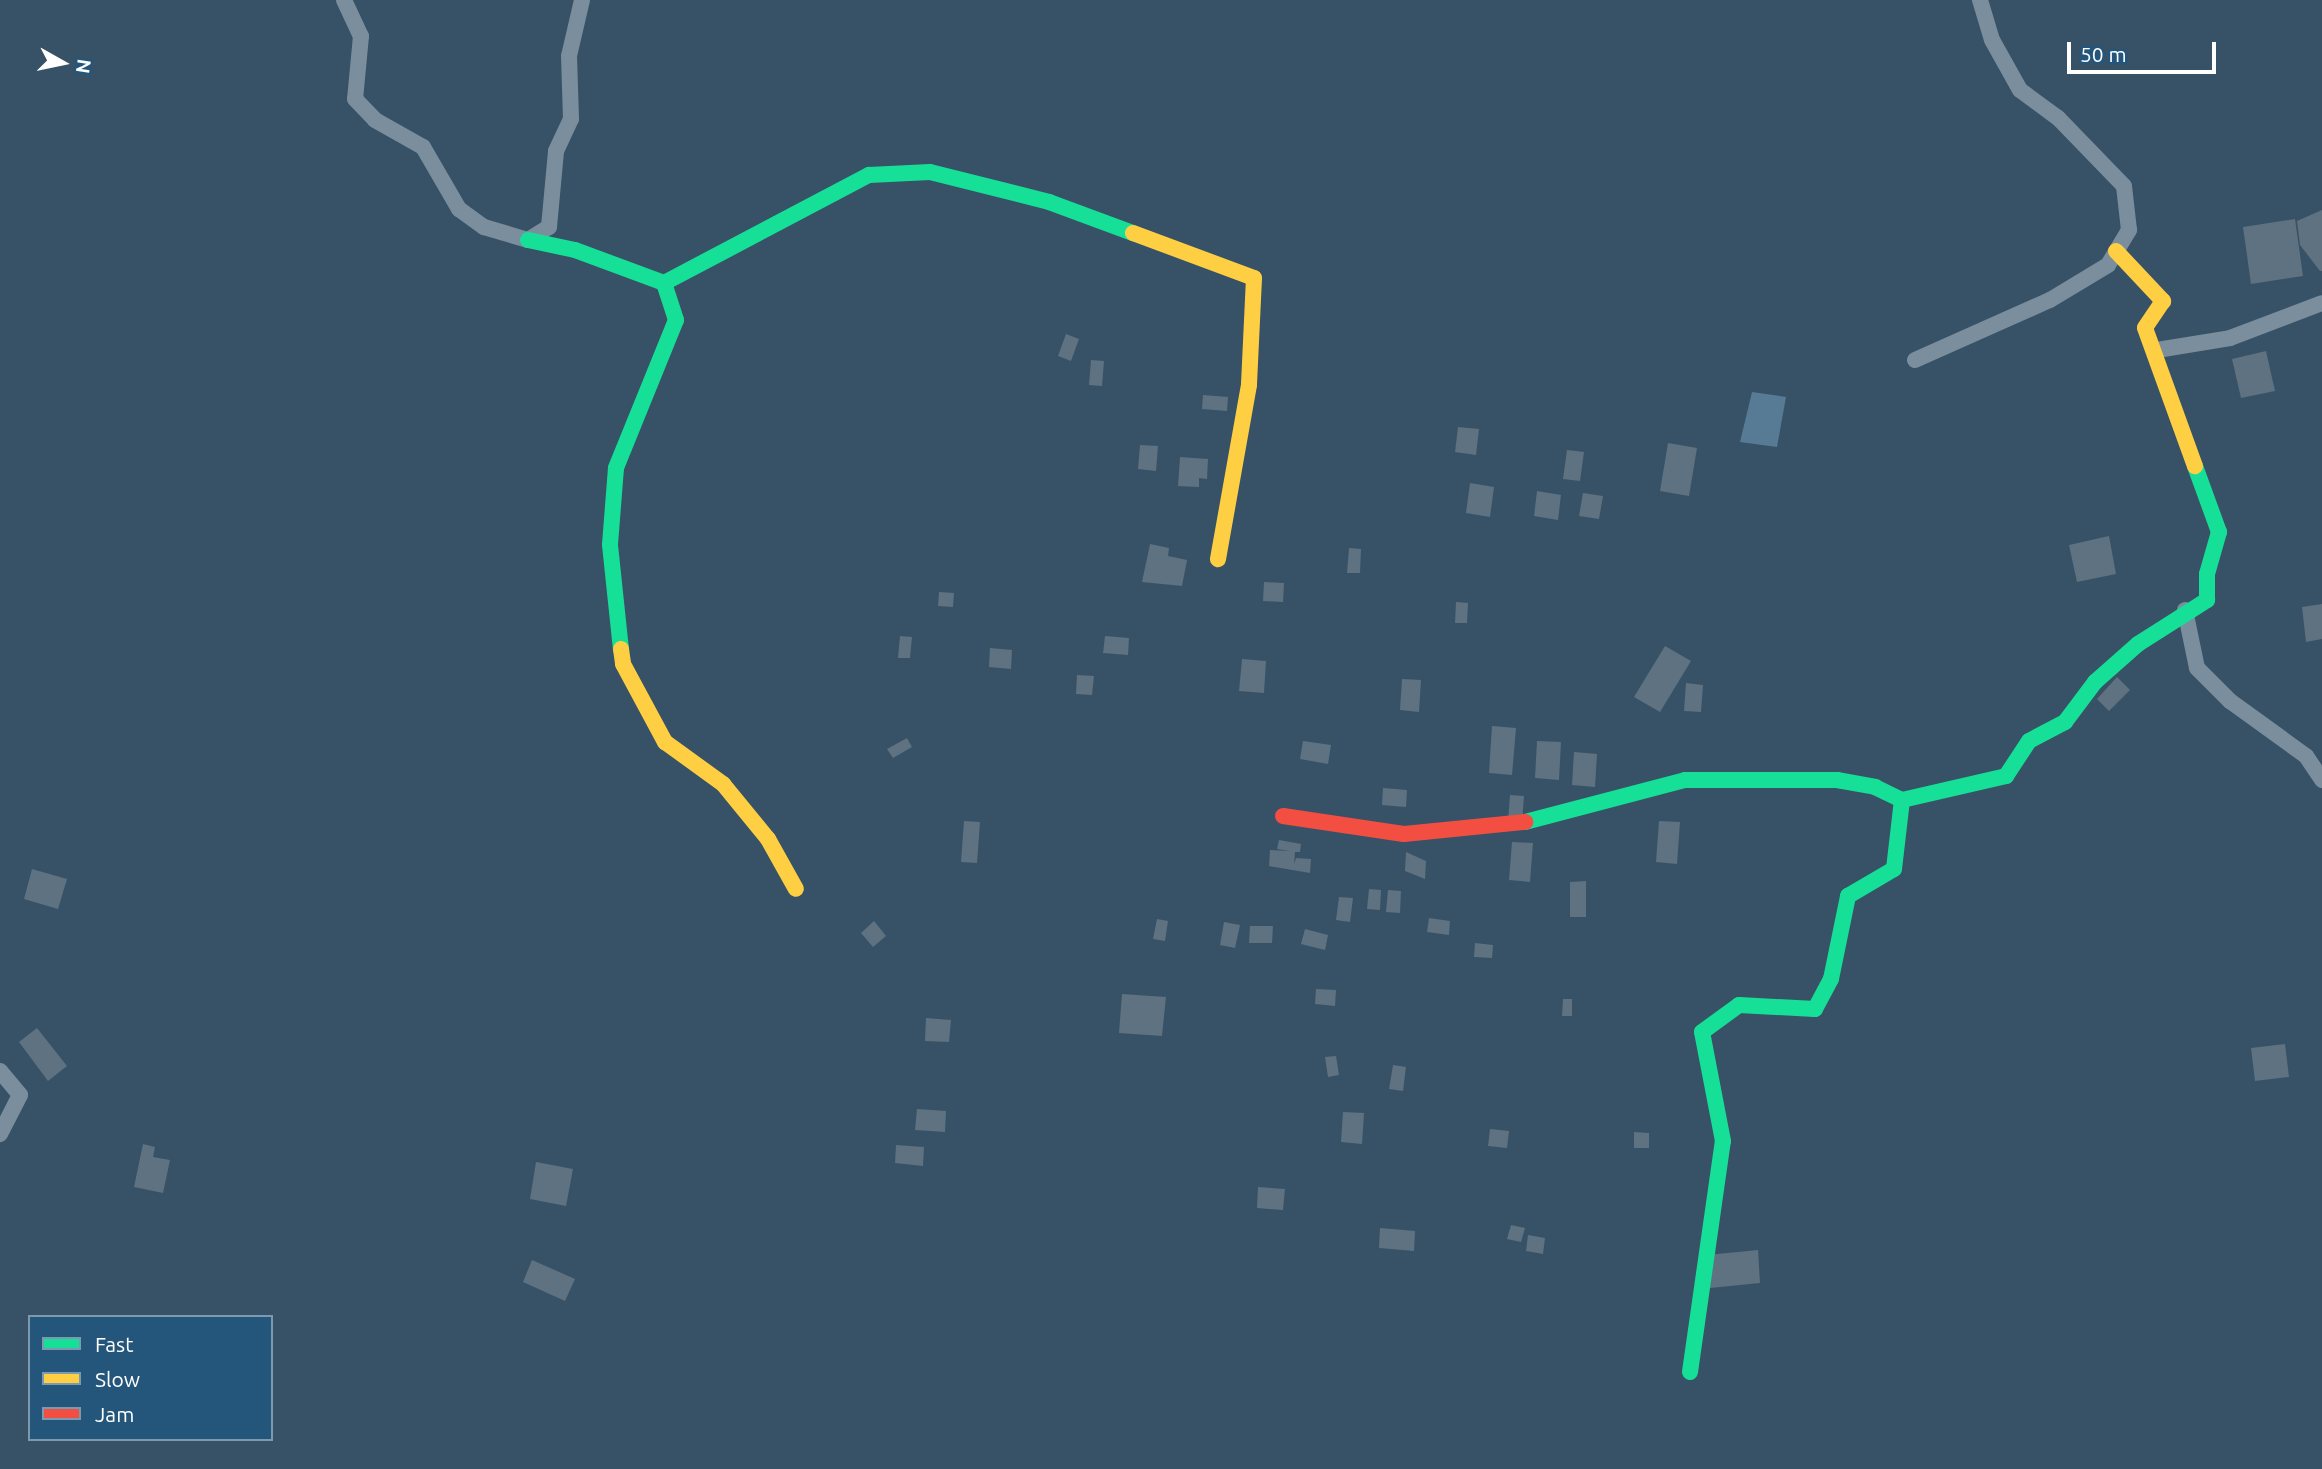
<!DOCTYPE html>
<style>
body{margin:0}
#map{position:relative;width:2322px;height:1469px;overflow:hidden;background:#375266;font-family:Ubuntu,sans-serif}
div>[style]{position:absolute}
.water>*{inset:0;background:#577b94}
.building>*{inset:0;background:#5e7281}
.street>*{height:16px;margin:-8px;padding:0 8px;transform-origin:8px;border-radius:8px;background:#7b8e9d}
.fast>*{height:16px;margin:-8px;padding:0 8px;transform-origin:8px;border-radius:8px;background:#16e098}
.slow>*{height:16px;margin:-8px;padding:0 8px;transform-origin:8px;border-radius:8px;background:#ffcf43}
.jam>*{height:16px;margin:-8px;padding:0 8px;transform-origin:8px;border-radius:8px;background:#f24e42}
span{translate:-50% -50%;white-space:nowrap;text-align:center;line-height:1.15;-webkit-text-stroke:6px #23567a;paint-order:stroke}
.legend{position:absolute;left:28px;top:1315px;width:245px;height:126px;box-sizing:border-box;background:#23567a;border:2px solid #7b9aaf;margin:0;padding:9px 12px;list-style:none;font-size:21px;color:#fff}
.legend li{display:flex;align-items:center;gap:14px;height:35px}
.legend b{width:35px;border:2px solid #7b9aaf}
.north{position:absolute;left:28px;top:28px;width:70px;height:70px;-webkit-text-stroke:5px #23567a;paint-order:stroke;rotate:99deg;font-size:19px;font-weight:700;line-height:28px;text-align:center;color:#fff}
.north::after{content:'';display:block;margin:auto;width:24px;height:32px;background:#fff;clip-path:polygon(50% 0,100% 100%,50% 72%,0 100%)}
.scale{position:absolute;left:2067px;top:42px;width:149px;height:32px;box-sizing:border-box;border:4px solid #fff;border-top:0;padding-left:9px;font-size:21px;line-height:24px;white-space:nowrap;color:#fff;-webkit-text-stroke:5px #23567a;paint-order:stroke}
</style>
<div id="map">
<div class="water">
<i style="clip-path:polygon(1752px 392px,1786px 397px,1777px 447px,1740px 442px)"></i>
</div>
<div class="building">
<i style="clip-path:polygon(2322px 210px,2322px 271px,2320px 271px,2300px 245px,2297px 221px)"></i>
<i style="clip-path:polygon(2295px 219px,2303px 276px,2251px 284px,2243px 227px)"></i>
<i style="clip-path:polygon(1066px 334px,1079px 339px,1071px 361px,1058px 356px)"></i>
<i style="clip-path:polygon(2266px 351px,2275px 391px,2241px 398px,2232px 359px)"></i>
<i style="clip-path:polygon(1091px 360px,1104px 361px,1102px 386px,1089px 385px)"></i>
<i style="clip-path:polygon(1203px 395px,1228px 397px,1227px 411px,1202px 409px)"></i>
<i style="clip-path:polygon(1458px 427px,1479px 429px,1476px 455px,1455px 452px)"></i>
<i style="clip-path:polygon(1668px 443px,1697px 448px,1689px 496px,1660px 491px)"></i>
<i style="clip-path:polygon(1140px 445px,1158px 446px,1156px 471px,1138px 469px)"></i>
<i style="clip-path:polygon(1567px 450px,1584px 452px,1580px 481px,1563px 479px)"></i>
<i style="clip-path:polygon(1180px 457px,1208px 459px,1207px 479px,1199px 478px,1199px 487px,1178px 486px)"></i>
<i style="clip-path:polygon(1470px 483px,1494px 487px,1490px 517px,1466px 513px)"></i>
<i style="clip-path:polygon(1537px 491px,1561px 495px,1558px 520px,1534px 516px)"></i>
<i style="clip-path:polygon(1583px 493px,1603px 496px,1599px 519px,1579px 516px)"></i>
<i style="clip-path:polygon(2109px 536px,2116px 574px,2077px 582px,2069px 545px)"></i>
<i style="clip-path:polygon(1150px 544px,1169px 548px,1168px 556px,1187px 560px,1182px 586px,1142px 582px)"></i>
<i style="clip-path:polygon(1349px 548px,1361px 549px,1360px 573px,1347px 573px)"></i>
<i style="clip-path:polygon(1264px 582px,1284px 583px,1283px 602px,1263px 601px)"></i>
<i style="clip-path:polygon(939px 592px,954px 593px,953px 607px,938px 606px)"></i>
<i style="clip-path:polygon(1456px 602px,1468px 603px,1467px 623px,1455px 623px)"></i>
<i style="clip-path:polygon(2322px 604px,2322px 639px,2306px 642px,2302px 607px)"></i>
<i style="clip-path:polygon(900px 636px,912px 637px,910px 658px,898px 658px)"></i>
<i style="clip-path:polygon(1105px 636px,1129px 638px,1128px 655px,1103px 653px)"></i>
<i style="clip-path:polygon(1665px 646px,1691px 661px,1660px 712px,1634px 697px)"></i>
<i style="clip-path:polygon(990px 648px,1012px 650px,1011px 669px,989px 667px)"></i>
<i style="clip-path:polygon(1242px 659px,1266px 661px,1264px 693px,1239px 691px)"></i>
<i style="clip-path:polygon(1077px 675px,1094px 676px,1092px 695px,1076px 694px)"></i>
<i style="clip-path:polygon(2117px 677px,2130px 690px,2109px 711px,2097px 699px)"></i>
<i style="clip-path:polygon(1402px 679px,1421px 680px,1419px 712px,1400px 710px)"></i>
<i style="clip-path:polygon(1686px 683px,1703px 685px,1701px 712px,1684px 711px)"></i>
<i style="clip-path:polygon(1492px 726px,1516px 728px,1512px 775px,1489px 773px)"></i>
<i style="clip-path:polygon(907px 738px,912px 747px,893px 758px,887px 749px)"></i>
<i style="clip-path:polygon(1303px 741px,1331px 745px,1328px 764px,1300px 759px)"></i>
<i style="clip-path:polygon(1537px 741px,1561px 742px,1559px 780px,1535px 778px)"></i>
<i style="clip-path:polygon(1574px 752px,1597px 754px,1595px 787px,1572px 785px)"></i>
<i style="clip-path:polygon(1383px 788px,1407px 790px,1406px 807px,1382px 805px)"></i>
<i style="clip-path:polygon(1510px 795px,1524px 796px,1522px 823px,1508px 822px)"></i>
<i style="clip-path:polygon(964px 821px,980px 822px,977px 863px,961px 862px)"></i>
<i style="clip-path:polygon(1659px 821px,1680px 822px,1677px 864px,1656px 862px)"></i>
<i style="clip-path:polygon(1279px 840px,1301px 844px,1300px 852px,1295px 852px,1294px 864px,1296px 858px,1311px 859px,1310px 873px,1269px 866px,1270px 850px,1290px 851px,1277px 849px)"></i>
<i style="clip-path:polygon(1512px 842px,1533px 843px,1530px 882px,1509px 880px)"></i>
<i style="clip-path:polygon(1406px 852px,1426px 861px,1425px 879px,1405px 871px)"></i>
<i style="clip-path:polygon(32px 869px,67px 879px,58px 909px,24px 899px)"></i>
<i style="clip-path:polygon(1586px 881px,1586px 917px,1570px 917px,1570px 882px)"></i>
<i style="clip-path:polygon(1369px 889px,1381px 890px,1380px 910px,1367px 909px)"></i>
<i style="clip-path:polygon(1388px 890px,1401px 891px,1400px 913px,1386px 912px)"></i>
<i style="clip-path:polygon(1339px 897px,1353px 898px,1350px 922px,1336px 920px)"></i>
<i style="clip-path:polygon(1429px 918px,1450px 921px,1449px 935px,1427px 932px)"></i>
<i style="clip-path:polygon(1157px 919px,1168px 921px,1165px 941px,1153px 939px)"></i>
<i style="clip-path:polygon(874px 921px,886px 936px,873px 947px,861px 933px)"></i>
<i style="clip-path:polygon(1224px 922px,1240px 925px,1235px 948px,1220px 945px)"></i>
<i style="clip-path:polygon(1250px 926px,1273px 926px,1272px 943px,1249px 943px)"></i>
<i style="clip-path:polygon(1305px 929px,1328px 935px,1325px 950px,1301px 944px)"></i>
<i style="clip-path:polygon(1475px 943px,1493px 945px,1492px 958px,1474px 957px)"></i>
<i style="clip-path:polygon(1316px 989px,1336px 990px,1335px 1006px,1315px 1004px)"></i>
<i style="clip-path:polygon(1122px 994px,1166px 997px,1162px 1036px,1119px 1033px)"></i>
<i style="clip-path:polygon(1563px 999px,1572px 999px,1572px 1016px,1562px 1016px)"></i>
<i style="clip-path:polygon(926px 1018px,951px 1020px,949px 1042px,925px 1041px)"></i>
<i style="clip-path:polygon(37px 1028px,67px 1066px,48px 1081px,19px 1042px)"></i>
<i style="clip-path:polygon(2285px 1044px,2289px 1077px,2255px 1081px,2251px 1048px)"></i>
<i style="clip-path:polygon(1336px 1056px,1339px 1075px,1328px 1077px,1325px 1057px)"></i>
<i style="clip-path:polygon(1393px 1065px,1406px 1067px,1403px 1091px,1389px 1089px)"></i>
<i style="clip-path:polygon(917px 1109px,946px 1111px,945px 1132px,915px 1130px)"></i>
<i style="clip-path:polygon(1343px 1112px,1364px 1113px,1362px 1144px,1341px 1142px)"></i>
<i style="clip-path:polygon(1490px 1129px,1509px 1131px,1507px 1148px,1488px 1146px)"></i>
<i style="clip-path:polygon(1634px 1132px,1649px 1133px,1649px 1148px,1634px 1148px)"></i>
<i style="clip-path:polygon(143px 1144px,155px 1147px,153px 1157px,170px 1160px,163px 1193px,134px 1187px)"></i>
<i style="clip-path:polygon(896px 1145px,924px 1147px,923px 1166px,895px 1163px)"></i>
<i style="clip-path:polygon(536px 1162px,573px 1169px,566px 1206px,530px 1199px)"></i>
<i style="clip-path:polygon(1258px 1187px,1285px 1189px,1283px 1210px,1257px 1208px)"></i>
<i style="clip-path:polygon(1511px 1225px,1525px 1228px,1521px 1242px,1507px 1239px)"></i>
<i style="clip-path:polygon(1380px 1228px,1415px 1231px,1414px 1251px,1379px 1248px)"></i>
<i style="clip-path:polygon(1528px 1235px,1545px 1238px,1543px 1254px,1526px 1251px)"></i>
<i style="clip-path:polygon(1758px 1250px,1760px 1283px,1710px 1288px,1707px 1255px)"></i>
<i style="clip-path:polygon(532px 1260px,575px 1279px,565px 1301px,523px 1282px)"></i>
</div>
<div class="street">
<i style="left:344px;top:0;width:40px;rotate:65deg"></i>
<i style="left:361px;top:36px;width:63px;rotate:95.4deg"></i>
<i style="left:355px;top:99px;width:29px;rotate:46deg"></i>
<i style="left:375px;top:120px;width:55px;rotate:29.4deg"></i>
<i style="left:423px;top:147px;width:72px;rotate:59.9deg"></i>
<i style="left:459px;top:209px;width:31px;rotate:36deg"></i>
<i style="left:484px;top:227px;width:46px;rotate:16.5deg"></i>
<i style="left:528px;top:240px;width:25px;rotate:-32deg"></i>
<i style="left:549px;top:227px;width:76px;rotate:-84.7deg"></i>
<i style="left:556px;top:151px;width:35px;rotate:-65deg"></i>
<i style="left:571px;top:119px;width:63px;rotate:-91.8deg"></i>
<i style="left:569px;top:56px;width:57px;rotate:-76.9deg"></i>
<i style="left:2157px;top:350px;width:74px;rotate:-9.3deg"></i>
<i style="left:2230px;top:338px;width:98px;rotate:-20.8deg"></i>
<i style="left:1915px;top:360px;width:148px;rotate:-24deg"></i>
<i style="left:2050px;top:300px;width:68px;rotate:-31.1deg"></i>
<i style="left:2108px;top:265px;width:41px;rotate:-59deg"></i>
<i style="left:2129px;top:230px;width:44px;rotate:-96.5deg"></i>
<i style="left:2124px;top:186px;width:95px;rotate:-134.1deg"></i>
<i style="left:2058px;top:118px;width:47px;rotate:-143.6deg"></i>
<i style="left:2020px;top:90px;width:57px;rotate:-119.2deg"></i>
<i style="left:1992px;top:40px;width:42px;rotate:-106.7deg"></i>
<i style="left:2185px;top:610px;width:59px;rotate:78.3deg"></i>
<i style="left:2197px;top:668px;width:47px;rotate:45deg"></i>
<i style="left:2230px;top:701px;width:94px;rotate:35.9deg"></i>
<i style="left:2306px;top:756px;width:29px;rotate:56deg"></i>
<i style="left:0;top:1071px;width:31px;rotate:50deg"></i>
<i style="left:20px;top:1095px;width:44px;rotate:117.1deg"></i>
</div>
<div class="fast">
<i style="left:528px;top:240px;width:48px;rotate:12deg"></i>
<i style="left:575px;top:250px;width:95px;rotate:20.3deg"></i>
<i style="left:664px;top:283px;width:39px;rotate:72deg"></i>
<i style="left:676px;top:320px;width:160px;rotate:112.1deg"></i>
<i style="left:616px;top:468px;width:77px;rotate:94.5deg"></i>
<i style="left:610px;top:545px;width:105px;rotate:84deg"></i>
<i style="left:664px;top:283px;width:232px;rotate:-27.8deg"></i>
<i style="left:869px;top:175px;width:61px;rotate:-2.8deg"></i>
<i style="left:930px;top:172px;width:123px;rotate:14.1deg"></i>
<i style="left:1049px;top:202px;width:90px;rotate:20.3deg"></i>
<i style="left:1525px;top:822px;width:165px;rotate:-14.7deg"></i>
<i style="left:1685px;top:780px;width:152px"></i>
<i style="left:1837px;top:780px;width:39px;rotate:10deg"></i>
<i style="left:1875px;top:787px;width:30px;rotate:26deg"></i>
<i style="left:1902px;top:800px;width:107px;rotate:-13deg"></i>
<i style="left:2006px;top:776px;width:42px;rotate:-56.7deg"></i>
<i style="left:2029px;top:741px;width:41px;rotate:-27.8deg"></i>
<i style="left:2065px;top:722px;width:50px;rotate:-53.1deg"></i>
<i style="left:2095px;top:682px;width:57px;rotate:-41.5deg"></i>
<i style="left:2138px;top:644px;width:82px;rotate:-32.5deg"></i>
<i style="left:2207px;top:600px;width:26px;rotate:-90deg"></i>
<i style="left:2207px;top:574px;width:44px;rotate:-74.1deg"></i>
<i style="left:2219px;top:532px;width:70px;rotate:-110deg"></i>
<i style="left:1690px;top:1372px;width:233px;rotate:-81.9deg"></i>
<i style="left:1723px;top:1141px;width:111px;rotate:-100.9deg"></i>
<i style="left:1702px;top:1032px;width:46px;rotate:-36.1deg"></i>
<i style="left:1739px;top:1005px;width:76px;rotate:3deg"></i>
<i style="left:1815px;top:1009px;width:34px;rotate:-62deg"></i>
<i style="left:1831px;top:979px;width:85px;rotate:-78.4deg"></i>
<i style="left:1848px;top:896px;width:53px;rotate:-30.4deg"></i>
<i style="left:1894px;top:869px;width:69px;rotate:-83.4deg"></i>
</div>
<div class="slow">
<i style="left:1133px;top:233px;width:129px;rotate:20.4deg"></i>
<i style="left:1254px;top:278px;width:107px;rotate:92.7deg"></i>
<i style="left:1249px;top:385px;width:177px;rotate:100.1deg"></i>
<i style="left:2116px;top:251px;width:69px;rotate:46.8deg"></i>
<i style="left:2163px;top:301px;width:32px;rotate:124deg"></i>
<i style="left:2145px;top:328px;width:147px;rotate:70.1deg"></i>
<i style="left:621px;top:649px;width:15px;rotate:82deg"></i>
<i style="left:623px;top:664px;width:89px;rotate:61.7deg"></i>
<i style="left:665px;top:742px;width:72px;rotate:35.9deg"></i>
<i style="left:723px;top:784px;width:71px;rotate:50.7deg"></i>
<i style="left:768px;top:839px;width:57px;rotate:60.8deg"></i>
</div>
<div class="jam">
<i style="left:1283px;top:816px;width:122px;rotate:8.5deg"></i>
<i style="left:1404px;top:834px;width:122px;rotate:-5.7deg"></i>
</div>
<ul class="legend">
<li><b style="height:9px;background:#16e098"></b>Fast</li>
<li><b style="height:9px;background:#ffcf43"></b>Slow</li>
<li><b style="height:9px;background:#f24e42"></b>Jam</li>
</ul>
<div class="north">N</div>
<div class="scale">50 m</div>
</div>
